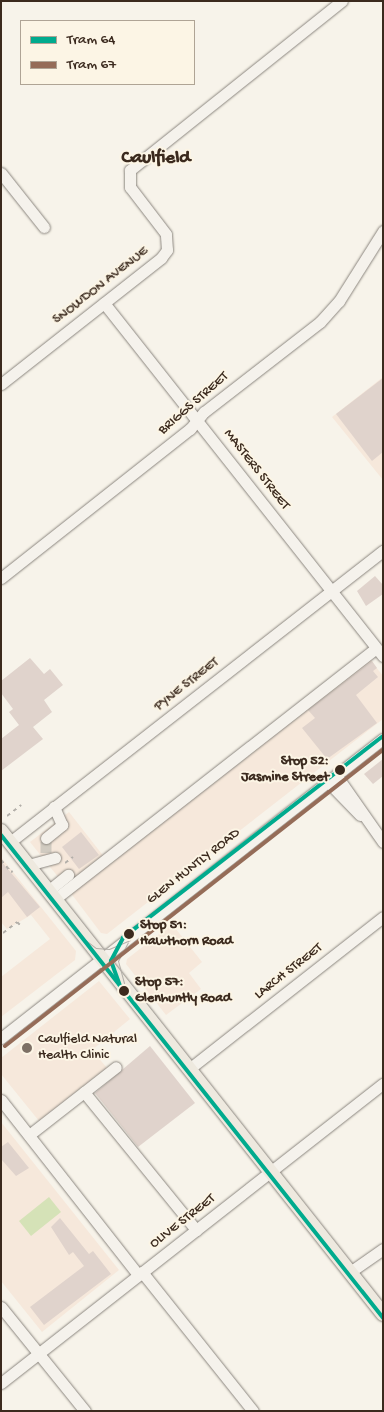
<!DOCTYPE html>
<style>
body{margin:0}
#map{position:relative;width:384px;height:1412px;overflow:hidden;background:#f7f3ea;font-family:"Gochi Hand",sans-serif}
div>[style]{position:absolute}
.built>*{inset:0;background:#f6e8db}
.green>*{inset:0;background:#d5e2b7}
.building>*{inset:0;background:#e0d3cc}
.minor-tunnel>*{height:11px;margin-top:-5.5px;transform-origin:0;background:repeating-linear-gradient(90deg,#d1cbc1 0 11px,transparent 0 16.5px)}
.path>*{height:2px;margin-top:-1px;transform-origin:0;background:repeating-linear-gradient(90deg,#b3afa9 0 4px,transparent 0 8px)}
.roads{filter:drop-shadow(0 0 1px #8b867f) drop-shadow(0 0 1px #8b867f)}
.minor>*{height:11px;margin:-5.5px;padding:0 5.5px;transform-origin:5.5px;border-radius:5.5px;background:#f5f2ec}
.major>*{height:14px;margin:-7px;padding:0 7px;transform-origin:7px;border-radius:7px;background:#eee9df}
.tram>*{height:1px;margin:-0.5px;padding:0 0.5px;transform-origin:0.5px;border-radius:0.5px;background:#b3afa9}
.tram-1>*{height:4px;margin:-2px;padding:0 2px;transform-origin:2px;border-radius:2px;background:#00ab8e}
.tram-2>*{height:4px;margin:-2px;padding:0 2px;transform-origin:2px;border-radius:2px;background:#956c58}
.dots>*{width:14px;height:14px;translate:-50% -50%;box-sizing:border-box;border:2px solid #fcf5e5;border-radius:50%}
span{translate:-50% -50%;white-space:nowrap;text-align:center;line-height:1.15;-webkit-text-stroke:4px #fcf5e5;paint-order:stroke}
.street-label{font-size:14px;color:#3b2a1e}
.stop-label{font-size:14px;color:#3b2a1e;font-weight:700}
.right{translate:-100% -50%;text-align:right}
.left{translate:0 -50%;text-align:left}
.poi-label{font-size:14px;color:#3b2a1e}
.district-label{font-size:19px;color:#3b2a1e;font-weight:700}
.frame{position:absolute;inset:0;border:2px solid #3b2a1e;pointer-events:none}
.legend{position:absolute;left:20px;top:20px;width:175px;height:65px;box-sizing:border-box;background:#fcf5e5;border:1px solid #afa495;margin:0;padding:6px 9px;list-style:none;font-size:15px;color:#3b2a1e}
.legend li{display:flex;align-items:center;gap:10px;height:25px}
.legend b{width:25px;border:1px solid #afa495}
</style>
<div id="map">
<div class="built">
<i style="clip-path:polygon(383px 377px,383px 480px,332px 417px)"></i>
<i style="clip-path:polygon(369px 658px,383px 676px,383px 719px,107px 934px,101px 933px,70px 892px)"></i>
<i style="clip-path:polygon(69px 812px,105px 858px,67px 888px,30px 842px)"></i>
<i style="clip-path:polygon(1px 857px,76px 951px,75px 960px,1px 1017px,1px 977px,50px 939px,31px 915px,7px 929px,1px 922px)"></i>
<i style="clip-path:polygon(172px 924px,202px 962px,189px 973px,201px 989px,166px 1015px,126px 964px,127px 959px)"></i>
<i style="clip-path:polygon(99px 981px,130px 1019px,92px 1050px,107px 1068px,39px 1121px,1px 1074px,1px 1058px)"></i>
<i style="clip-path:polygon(1px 1122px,119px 1270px,42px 1332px,1px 1281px)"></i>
</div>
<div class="green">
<i style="clip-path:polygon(49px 1197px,61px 1212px,31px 1236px,19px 1221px)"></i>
</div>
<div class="building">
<i style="clip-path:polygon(383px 378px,383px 452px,372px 461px,336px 414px)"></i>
<i style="clip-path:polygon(375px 576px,383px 585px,383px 594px,366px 606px,357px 591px)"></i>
<i style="clip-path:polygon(30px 658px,44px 674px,50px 669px,63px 685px,44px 700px,52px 712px,33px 727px,43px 739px,1px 771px,1px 739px,19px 725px,9px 712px,13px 709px,1px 693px,1px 681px)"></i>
<i style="clip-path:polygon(372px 661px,377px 668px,373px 671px,378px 677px,356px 695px,377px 723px,327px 759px,302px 728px,315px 718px,308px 710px)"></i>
<i style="clip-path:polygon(383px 759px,383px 776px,373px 784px,364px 774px)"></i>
<i style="clip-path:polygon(81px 832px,99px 855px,79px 869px,62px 847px)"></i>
<i style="clip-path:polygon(1px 861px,40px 907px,27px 917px,8px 892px,1px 898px)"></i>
<i style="clip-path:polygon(150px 1046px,195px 1103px,138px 1147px,95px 1093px)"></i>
<i style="clip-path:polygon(8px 1142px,29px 1168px,16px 1176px,1px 1159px,1px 1147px)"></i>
<i style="clip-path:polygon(60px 1218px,89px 1254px,93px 1251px,111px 1274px,44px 1325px,30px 1307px,84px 1266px,73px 1252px,69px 1255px,51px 1227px)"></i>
</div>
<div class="minor-tunnel">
<i style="left:46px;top:853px;width:15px;rotate:-90deg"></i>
</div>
<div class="path">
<i style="left:7px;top:816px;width:18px;rotate:-38deg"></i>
<i style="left:1px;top:860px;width:16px;rotate:50deg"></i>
<i style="left:11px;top:872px;width:2px;rotate:-27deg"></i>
<i style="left:65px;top:863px;width:10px;rotate:-37deg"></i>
<i style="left:3px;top:933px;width:18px;rotate:-38deg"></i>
<i style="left:17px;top:922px;width:4px;rotate:45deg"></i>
</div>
<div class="roads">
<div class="minor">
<i style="left:1px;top:173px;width:69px;rotate:51.5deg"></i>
<i style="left:104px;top:303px;width:450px;rotate:51.7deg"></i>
<i style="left:1px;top:384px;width:204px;rotate:-38.2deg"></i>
<i style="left:161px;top:258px;width:10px;rotate:-53deg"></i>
<i style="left:167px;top:250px;width:16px;rotate:-94deg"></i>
<i style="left:166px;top:234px;width:59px;rotate:-127.5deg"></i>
<i style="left:130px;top:187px;width:17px;rotate:-90deg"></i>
<i style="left:130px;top:170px;width:271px;rotate:-38.6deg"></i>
<i style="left:1px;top:578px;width:241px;rotate:-38.3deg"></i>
<i style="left:190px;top:429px;width:22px;rotate:-51deg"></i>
<i style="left:204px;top:412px;width:147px;rotate:-37.8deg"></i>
<i style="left:320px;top:322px;width:28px;rotate:-48deg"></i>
<i style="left:339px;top:301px;width:83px;rotate:-57.8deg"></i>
<i style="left:336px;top:775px;width:82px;rotate:55deg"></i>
<i style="left:328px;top:782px;width:46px;rotate:45.9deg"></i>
<i style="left:46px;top:838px;width:21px;rotate:-39deg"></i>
<i style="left:62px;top:825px;width:20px;rotate:-114deg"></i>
<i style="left:10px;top:842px;width:473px;rotate:-38deg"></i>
<i style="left:28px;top:865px;width:28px;rotate:-15deg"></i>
<i style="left:48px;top:891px;width:26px;rotate:-39deg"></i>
<i style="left:55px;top:899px;width:407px;rotate:-38deg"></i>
<i style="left:1px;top:1038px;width:485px;rotate:-38.1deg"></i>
<i style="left:189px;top:1069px;width:246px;rotate:-38.1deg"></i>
<i style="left:84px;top:1092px;width:178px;rotate:50.9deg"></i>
<i style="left:1px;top:1100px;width:222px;rotate:51.9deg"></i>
<i style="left:29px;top:1135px;width:110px;rotate:-38deg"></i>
<i style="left:142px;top:1272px;width:178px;rotate:51.4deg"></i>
<i style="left:350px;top:1272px;width:40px;rotate:-34.9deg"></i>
<i style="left:1px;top:1307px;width:134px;rotate:51.1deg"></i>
<i style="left:1px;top:1383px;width:485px;rotate:-38.1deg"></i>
</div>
<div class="major">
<i style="left:1px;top:831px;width:616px;rotate:51.66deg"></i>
</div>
</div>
<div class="tram">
<i style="left:80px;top:936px;width:20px;rotate:37deg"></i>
<i style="left:96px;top:948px;width:13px;rotate:4deg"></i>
<i style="left:109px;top:949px;width:23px;rotate:-23deg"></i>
<i style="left:124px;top:983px;width:23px;rotate:-105deg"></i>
<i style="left:118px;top:961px;width:21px;rotate:-62deg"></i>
</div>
<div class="tram-1">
<i style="left:383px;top:736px;width:329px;rotate:142.2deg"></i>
<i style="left:123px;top:938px;width:26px;rotate:118deg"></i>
<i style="left:111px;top:961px;width:27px;rotate:70deg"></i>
<i style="left:120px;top:986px;width:424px;rotate:51.6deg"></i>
<i style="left:1px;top:835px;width:195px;rotate:51.7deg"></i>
</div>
<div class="tram-2">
<i style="left:5px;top:1046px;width:480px;rotate:-38.1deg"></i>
</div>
<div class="dots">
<i style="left:340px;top:770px;background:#3b2a1e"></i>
<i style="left:129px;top:934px;background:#3b2a1e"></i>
<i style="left:124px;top:991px;background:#3b2a1e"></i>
<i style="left:27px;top:1048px;background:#7d7065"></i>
</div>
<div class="street-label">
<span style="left:101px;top:286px;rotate:-38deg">SNOWDON AVENUE</span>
<span style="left:194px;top:404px;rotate:-41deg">BRIGGS STREET</span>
<span style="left:256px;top:470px;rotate:52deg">MASTERS STREET</span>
<span style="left:187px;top:685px;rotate:-38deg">PYNE STREET</span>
<span style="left:194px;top:867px;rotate:-38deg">GLEN HUNTLY ROAD</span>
<span style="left:289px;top:972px;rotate:-38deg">LARCH STREET</span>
<span style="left:183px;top:1222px;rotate:-38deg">OLIVE STREET</span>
</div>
<div class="stop-label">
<span class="right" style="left:329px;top:770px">Stop 52:<br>Jasmine Street</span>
<span class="left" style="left:140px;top:934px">Stop 51:<br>Hawthorn Road</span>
<span class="left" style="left:135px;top:991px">Stop 57:<br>Glenhuntly Road</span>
</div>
<div class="poi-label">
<span class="left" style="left:38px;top:1048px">Caulfield Natural<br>Health Clinic</span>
</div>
<div class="district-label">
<span style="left:156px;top:159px">Caulfield</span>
</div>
<div class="frame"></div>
<ul class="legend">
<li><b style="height:6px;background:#00ab8e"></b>Tram 64</li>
<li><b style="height:6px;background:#956c58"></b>Tram 67</li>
</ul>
</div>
